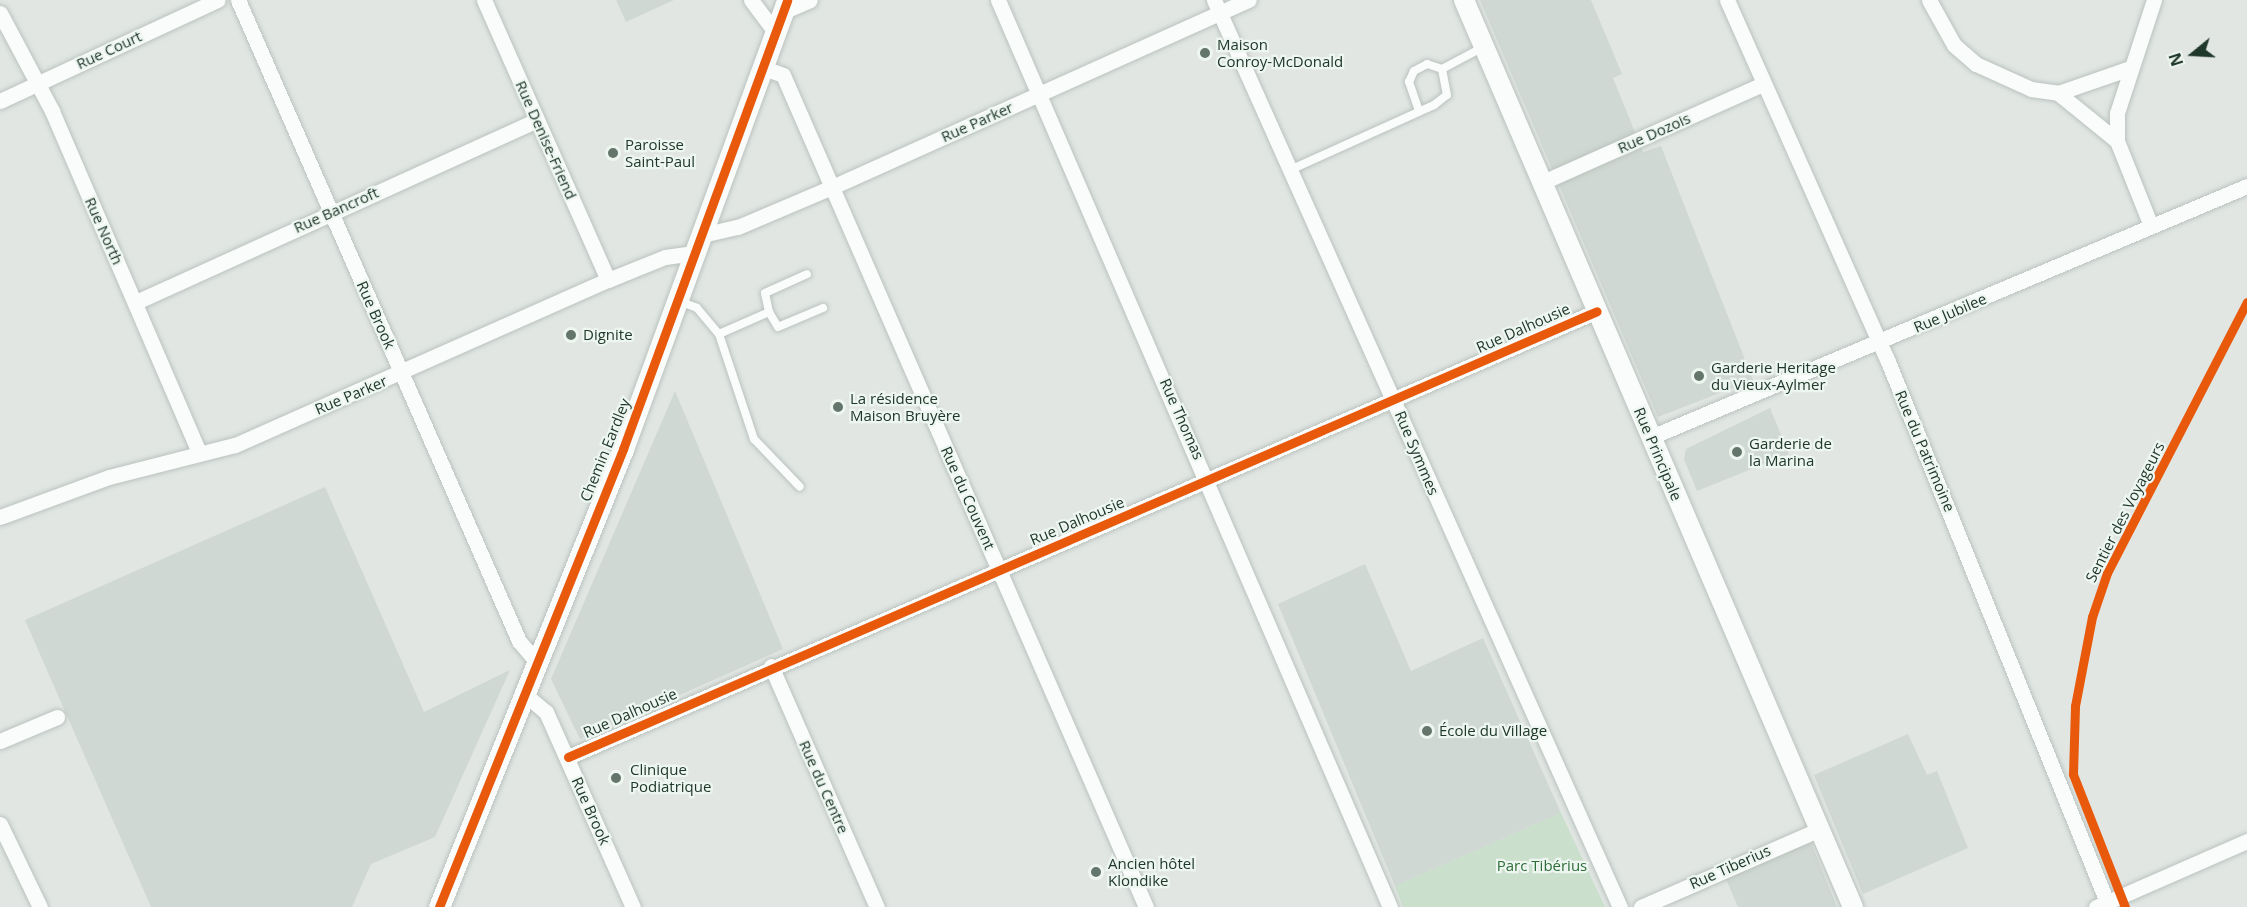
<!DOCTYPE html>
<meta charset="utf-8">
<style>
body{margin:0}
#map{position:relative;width:2247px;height:907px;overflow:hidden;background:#e1e6e3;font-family:"Open Sans",sans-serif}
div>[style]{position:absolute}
.built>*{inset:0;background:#cfd8d2}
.green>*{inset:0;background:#cadfcc}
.roads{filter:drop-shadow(0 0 2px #bac3be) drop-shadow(0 0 2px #bac3be)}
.service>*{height:8px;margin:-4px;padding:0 4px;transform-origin:4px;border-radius:4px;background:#fafbfb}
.minor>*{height:15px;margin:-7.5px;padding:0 7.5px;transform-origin:7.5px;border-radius:7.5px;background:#fafbfb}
.tertiary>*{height:20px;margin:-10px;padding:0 10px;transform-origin:10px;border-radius:10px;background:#fafbfb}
.secondary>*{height:21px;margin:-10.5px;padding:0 10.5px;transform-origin:10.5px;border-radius:10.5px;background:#fafbfb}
.cycleway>*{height:9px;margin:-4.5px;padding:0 4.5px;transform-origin:4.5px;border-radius:4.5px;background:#e8590c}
.dots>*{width:16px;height:16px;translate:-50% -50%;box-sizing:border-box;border:3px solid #eef6f1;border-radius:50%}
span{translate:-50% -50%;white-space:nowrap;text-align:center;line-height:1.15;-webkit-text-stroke:4.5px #eef6f1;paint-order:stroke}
.poi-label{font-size:15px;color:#20382c}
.left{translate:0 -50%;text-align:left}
.street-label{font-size:15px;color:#20382c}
.park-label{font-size:15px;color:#2d6d37}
.north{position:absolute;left:2163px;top:24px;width:60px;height:60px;-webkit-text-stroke:4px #eef6f1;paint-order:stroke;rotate:252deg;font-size:16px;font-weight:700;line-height:24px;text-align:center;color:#20382c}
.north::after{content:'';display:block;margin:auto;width:21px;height:27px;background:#20382c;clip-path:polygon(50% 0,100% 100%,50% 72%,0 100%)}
</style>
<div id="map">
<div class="built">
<i style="clip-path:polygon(616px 0,674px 0,626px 22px)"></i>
<i style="clip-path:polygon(1480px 0,1591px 0,1622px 74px,1613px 78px,1643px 152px,1661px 146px,1753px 380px,1658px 417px)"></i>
<i style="clip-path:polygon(675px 391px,783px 649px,580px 739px,551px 679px)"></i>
<i style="clip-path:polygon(1770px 408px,1789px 454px,1697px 491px,1684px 459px,1686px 449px)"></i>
<i style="clip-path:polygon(325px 487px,424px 712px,510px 670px,435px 837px,371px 864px,352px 907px,151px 907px,25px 620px)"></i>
<i style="clip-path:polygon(1365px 564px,1411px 671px,1483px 638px,1561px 813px,1395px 886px,1278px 604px)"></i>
<i style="clip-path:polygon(1908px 734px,1927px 775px,1937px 771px,1968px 848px,1863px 894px,1814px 775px)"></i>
<i style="clip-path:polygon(1800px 843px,1811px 843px,1837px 907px,1738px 907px,1726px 879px)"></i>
</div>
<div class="green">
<i style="clip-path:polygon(1561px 813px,1605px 907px,1403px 907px,1395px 886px)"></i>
</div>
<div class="roads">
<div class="service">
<i style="left:1418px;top:108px;width:28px;rotate:-109deg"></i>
<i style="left:1409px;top:82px;width:12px;rotate:-66deg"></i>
<i style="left:1414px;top:71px;width:15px;rotate:-28deg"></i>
<i style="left:1427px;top:64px;width:16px;rotate:18deg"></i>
<i style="left:1290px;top:170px;width:158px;rotate:-24.3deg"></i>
<i style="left:1434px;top:105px;width:16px;rotate:-38deg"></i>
<i style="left:1447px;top:95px;width:26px;rotate:-101deg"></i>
<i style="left:1442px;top:69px;width:49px;rotate:-28.1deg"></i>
<i style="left:679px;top:301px;width:19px;rotate:21deg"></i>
<i style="left:697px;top:308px;width:34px;rotate:50deg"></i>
<i style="left:719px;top:334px;width:111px;rotate:71.6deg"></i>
<i style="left:754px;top:439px;width:66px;rotate:46.2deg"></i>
<i style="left:769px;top:312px;width:19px;rotate:-102deg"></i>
<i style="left:765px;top:293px;width:46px;rotate:-24.3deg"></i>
<i style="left:719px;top:334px;width:55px;rotate:-23.7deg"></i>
<i style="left:769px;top:312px;width:17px;rotate:59deg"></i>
<i style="left:778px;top:327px;width:49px;rotate:-22.9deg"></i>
</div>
<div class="minor">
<i style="left:238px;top:0;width:700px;rotate:66.33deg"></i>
<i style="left:519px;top:641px;width:25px;rotate:50deg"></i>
<i style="left:484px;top:0;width:306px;rotate:66.1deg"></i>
<i style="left:751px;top:0;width:40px;rotate:53deg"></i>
<i style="left:998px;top:0;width:988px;rotate:66.63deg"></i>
<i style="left:1214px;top:0;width:994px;rotate:65.89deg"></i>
<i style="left:1727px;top:0;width:393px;rotate:66deg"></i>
<i style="left:1887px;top:359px;width:591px;rotate:67.95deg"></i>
<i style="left:1929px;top:0;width:51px;rotate:60.9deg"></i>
<i style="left:1954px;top:45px;width:29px;rotate:41deg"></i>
<i style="left:1976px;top:64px;width:60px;rotate:24.4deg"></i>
<i style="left:2031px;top:89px;width:27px;rotate:8deg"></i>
<i style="left:2058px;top:93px;width:76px;rotate:-19.1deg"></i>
<i style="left:782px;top:12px;width:30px;rotate:-23deg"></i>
<i style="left:0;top:13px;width:111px;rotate:62deg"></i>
<i style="left:52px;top:111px;width:372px;rotate:66.7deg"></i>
<i style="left:764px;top:68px;width:20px;rotate:20deg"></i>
<i style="left:783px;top:75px;width:908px;rotate:66.43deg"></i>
<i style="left:2058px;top:93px;width:76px;rotate:39.1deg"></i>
<i style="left:0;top:101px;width:240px;rotate:-24.9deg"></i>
<i style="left:1545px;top:181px;width:239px;rotate:-24deg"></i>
<i style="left:2151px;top:226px;width:92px;rotate:-111.8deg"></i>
<i style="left:2117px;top:141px;width:28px;rotate:-90deg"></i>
<i style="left:2117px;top:113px;width:119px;rotate:-71.9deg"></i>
<i style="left:702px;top:235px;width:37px;rotate:-13deg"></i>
<i style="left:738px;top:227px;width:102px;rotate:-23.1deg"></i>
<i style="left:832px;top:187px;width:457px;rotate:-24.2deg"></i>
<i style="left:136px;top:302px;width:440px;rotate:-24.4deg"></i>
<i style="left:1651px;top:437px;width:647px;rotate:-22.84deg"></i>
<i style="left:0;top:517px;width:116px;rotate:-20.2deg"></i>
<i style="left:109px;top:477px;width:130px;rotate:-14.3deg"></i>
<i style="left:235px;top:445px;width:408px;rotate:-23.9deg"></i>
<i style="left:608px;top:280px;width:61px;rotate:-22deg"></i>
<i style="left:665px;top:257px;width:29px;rotate:-8deg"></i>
<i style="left:771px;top:666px;width:263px;rotate:66.3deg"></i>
<i style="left:522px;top:692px;width:31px;rotate:40deg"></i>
<i style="left:546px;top:712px;width:214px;rotate:66deg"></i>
<i style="left:0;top:741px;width:62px;rotate:-22.8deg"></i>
<i style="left:568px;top:757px;width:1121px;rotate:-23.43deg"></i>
<i style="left:0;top:824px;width:92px;rotate:64.3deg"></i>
<i style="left:1641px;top:907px;width:195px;rotate:-23.5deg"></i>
<i style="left:2096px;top:907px;width:165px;rotate:-23.6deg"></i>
</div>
<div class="tertiary">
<i style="left:1464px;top:0;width:987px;rotate:66.79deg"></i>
</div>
<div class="secondary">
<i style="left:439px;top:907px;width:494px;rotate:-68.1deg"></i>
<i style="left:623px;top:449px;width:478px;rotate:-69.9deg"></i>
</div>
</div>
<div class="cycleway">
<i style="left:568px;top:757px;width:1121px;rotate:-23.43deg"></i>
<i style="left:439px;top:907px;width:494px;rotate:-68.1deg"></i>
<i style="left:623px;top:449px;width:478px;rotate:-69.9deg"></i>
<i style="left:2125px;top:907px;width:143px;rotate:-111.4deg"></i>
<i style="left:2073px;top:774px;width:68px;rotate:-88.3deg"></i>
<i style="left:2075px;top:706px;width:91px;rotate:-79.2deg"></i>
<i style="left:2092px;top:617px;width:46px;rotate:-71.2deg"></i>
<i style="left:2107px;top:573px;width:305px;rotate:-62.7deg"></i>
</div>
<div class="dots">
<i style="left:1205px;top:53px;background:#64756c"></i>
<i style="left:613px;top:153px;background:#64756c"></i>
<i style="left:571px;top:335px;background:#64756c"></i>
<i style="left:1699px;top:376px;background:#64756c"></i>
<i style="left:838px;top:407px;background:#64756c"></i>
<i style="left:1737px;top:452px;background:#64756c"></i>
<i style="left:1427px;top:731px;background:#64756c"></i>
<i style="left:616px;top:778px;background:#64756c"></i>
<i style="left:1096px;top:872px;background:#64756c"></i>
</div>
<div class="poi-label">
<span class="left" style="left:1217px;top:53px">Maison<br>Conroy-McDonald</span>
<span class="left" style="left:625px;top:153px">Paroisse<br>Saint-Paul</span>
<span class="left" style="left:583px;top:335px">Dignite</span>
<span class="left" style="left:1711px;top:376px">Garderie Heritage<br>du Vieux-Aylmer</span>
<span class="left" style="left:850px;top:407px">La résidence<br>Maison Bruyère</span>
<span class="left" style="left:1749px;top:452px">Garderie de<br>la Marina</span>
<span class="left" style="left:1439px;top:731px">École du Village</span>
<span class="left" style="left:630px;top:778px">Clinique<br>Podiatrique</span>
<span class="left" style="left:1108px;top:872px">Ancien hôtel<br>Klondike</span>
</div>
<div class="street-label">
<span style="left:109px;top:50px;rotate:-25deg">Rue Court</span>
<span style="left:977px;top:122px;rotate:-24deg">Rue Parker</span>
<span style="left:1654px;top:133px;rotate:-24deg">Rue Dozois</span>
<span style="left:546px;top:140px;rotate:66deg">Rue Denise-Friend</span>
<span style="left:336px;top:210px;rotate:-24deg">Rue Bancroft</span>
<span style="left:104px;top:231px;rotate:66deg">Rue North</span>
<span style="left:1950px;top:313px;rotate:-23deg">Rue Jubilee</span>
<span style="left:376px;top:315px;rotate:66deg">Rue Brook</span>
<span style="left:1523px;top:328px;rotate:-24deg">Rue Dalhousie</span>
<span style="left:351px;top:395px;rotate:-23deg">Rue Parker</span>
<span style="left:1182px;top:419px;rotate:66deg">Rue Thomas</span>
<span style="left:605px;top:450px;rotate:-68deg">Chemin Eardley</span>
<span style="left:1925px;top:451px;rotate:67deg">Rue du Patrimoine</span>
<span style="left:1417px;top:453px;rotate:67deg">Rue Symmes</span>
<span style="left:1658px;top:454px;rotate:67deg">Rue Principale</span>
<span style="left:968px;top:498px;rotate:66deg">Rue du Couvent</span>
<span style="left:2125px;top:512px;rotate:-63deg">Sentier des Voyageurs</span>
<span style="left:1077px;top:521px;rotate:-23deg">Rue Dalhousie</span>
<span style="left:630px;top:713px;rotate:-24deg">Rue Dalhousie</span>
<span style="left:824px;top:787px;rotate:66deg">Rue du Centre</span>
<span style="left:591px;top:811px;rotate:66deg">Rue Brook</span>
<span style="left:1730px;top:867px;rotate:-24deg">Rue Tiberius</span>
</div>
<div class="park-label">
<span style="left:1542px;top:866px">Parc Tibérius</span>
</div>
<div class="north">N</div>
</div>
